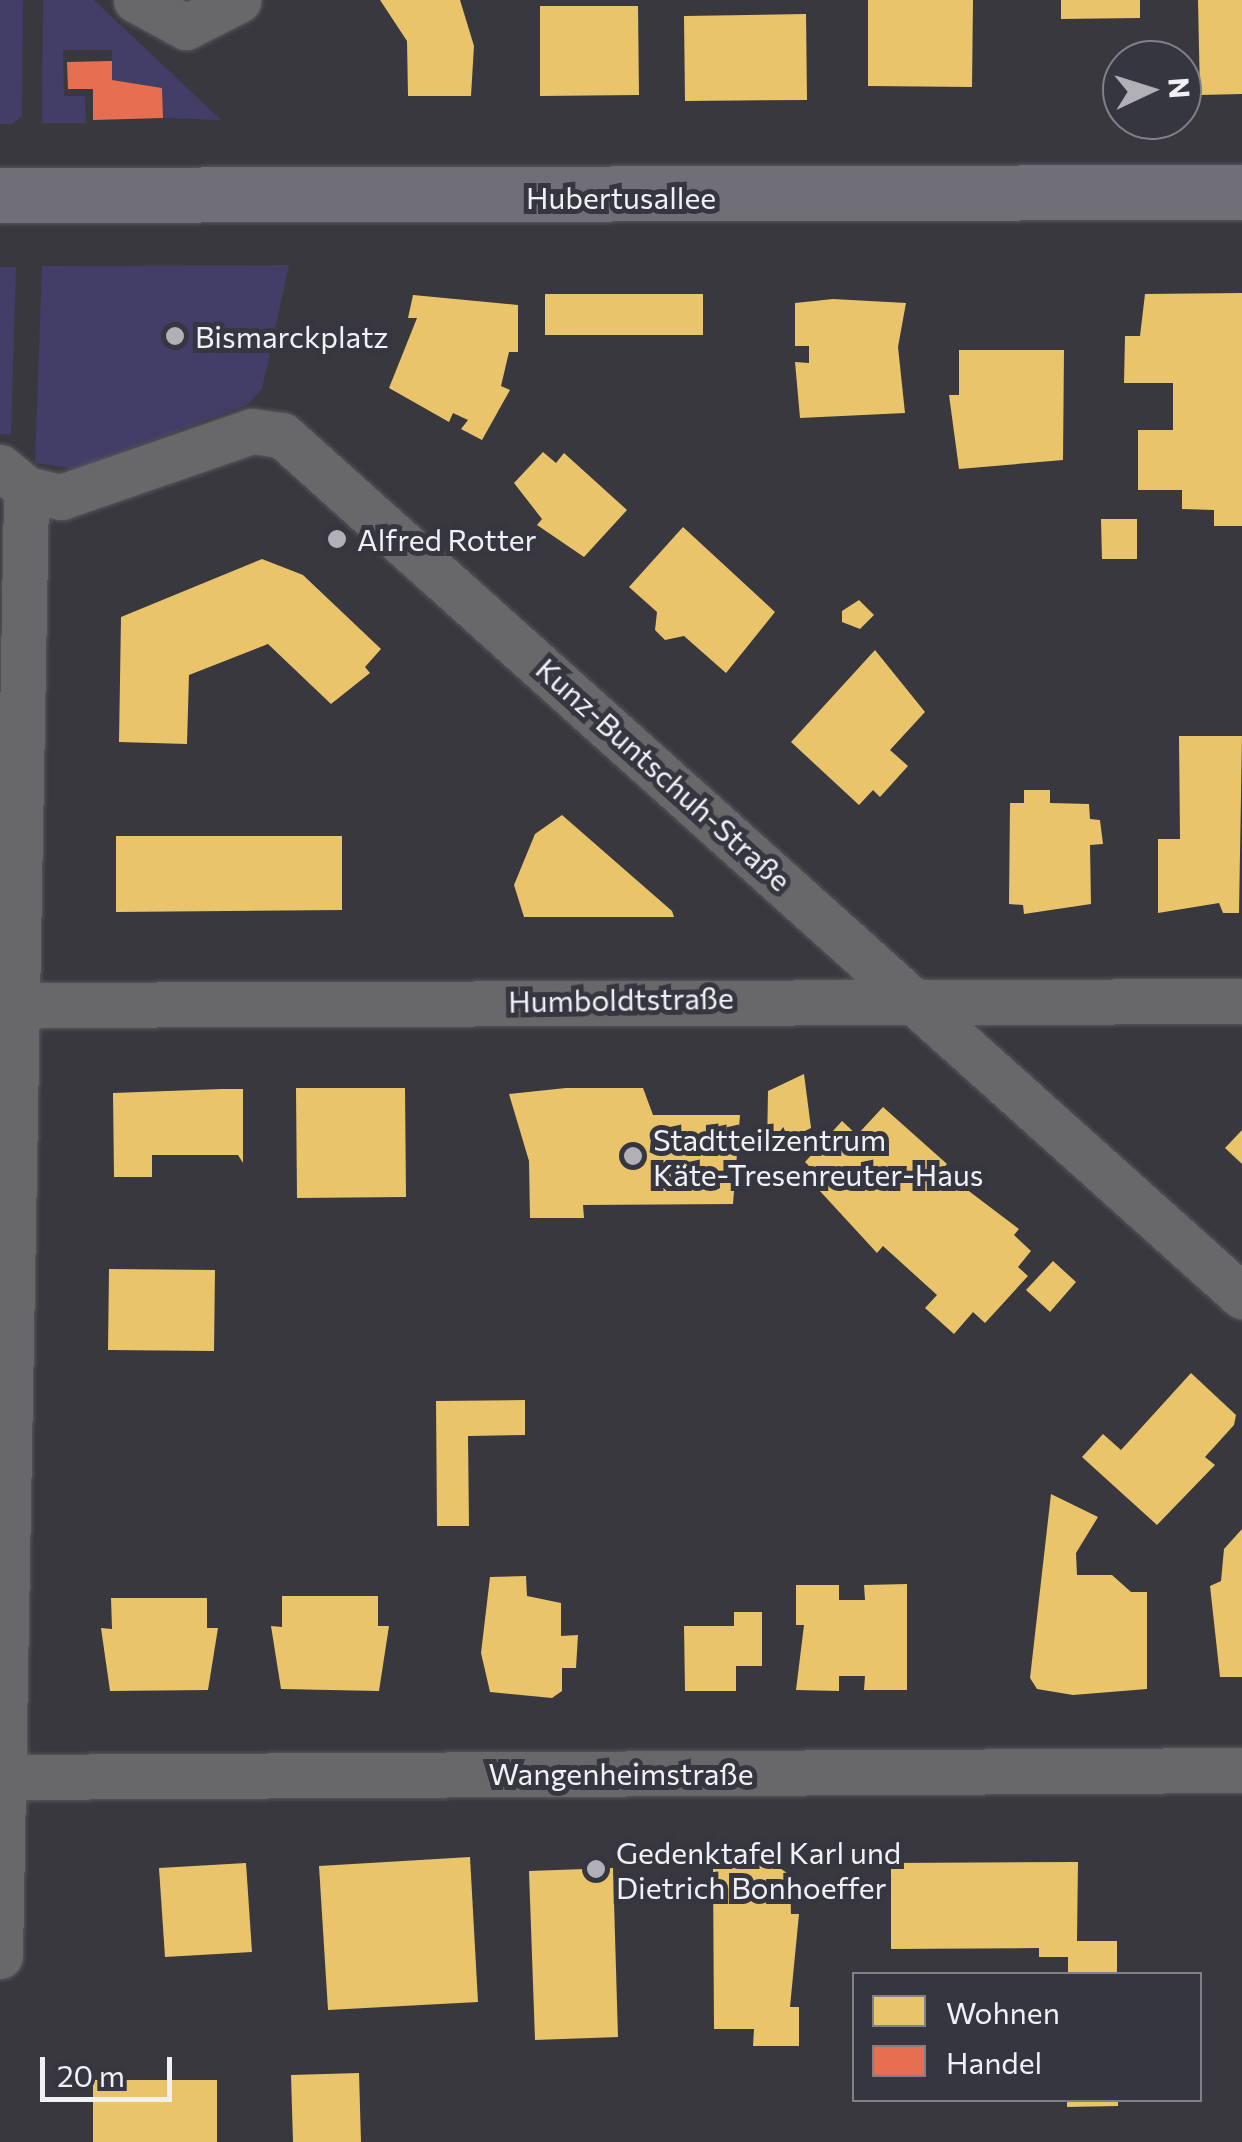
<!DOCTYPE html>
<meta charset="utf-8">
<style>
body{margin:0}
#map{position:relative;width:1242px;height:2142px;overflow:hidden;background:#38383e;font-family:Commissioner,sans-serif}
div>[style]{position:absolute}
.green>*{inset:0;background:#433e67}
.homes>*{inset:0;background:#e9c46a}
.shops>*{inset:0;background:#e76f51}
.roads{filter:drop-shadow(0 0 2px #56565b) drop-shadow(0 0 2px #56565b)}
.minor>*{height:45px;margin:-22.5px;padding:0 22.5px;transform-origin:22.5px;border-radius:22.5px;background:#68686b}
.major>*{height:55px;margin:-27.5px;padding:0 27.5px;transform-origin:27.5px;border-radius:27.5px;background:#706f77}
.dots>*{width:28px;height:28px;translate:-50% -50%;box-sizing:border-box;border:5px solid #363640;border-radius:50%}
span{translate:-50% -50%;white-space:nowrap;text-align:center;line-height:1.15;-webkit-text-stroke:10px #363640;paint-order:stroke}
.street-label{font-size:30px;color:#f0f0f6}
.poi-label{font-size:30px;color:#f0f0f6}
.left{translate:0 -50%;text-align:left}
.legend{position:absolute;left:852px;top:1972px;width:350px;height:130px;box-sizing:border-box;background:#363640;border:2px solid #808089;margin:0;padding:12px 18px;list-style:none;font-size:30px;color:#f0f0f6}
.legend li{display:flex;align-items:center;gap:20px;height:50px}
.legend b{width:50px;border:2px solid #808089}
.north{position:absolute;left:1102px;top:40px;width:100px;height:100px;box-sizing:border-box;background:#363640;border:2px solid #808089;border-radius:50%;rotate:86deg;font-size:28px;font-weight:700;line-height:40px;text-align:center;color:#f0f0f6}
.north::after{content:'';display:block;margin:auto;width:35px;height:45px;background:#b0b0b6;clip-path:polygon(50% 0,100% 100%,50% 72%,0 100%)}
.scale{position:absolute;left:40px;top:2057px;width:132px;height:45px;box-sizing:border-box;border:5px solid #f0f0f6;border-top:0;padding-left:12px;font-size:30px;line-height:35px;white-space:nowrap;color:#f0f0f6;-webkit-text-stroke:8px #363640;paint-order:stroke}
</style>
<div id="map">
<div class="green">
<i style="clip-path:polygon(0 0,23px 0,22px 116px,12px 124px,0 124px)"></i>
<i style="clip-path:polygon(43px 0,94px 0,221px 120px,163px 118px,162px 88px,112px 80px,112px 50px,63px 50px,64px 96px,85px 96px,86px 123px,42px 123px)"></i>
<i style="clip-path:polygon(289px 265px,262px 389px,247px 405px,75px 469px,35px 463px,42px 266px)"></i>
<i style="clip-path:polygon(0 267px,16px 267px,11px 435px,0 434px)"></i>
</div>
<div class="homes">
<i style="clip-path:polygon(380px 0,460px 0,474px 46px,471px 96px,408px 96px,407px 41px)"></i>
<i style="clip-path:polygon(868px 0,973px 0,972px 87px,868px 86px)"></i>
<i style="clip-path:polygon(1061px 0,1140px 0,1140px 18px,1061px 19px)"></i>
<i style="clip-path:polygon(1198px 0,1242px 0,1242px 94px,1200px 95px)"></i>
<i style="clip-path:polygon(540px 6px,638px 6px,639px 95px,540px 96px)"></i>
<i style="clip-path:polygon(806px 14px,807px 100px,685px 101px,684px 16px)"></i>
<i style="clip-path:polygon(1242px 293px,1242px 526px,1214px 526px,1214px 510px,1182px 509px,1182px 490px,1138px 490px,1138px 430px,1173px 430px,1173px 383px,1124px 383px,1125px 336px,1140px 336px,1145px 294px)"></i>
<i style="clip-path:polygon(545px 294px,703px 294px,703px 335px,545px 335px)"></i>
<i style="clip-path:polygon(413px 295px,518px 305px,518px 352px,509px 352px,501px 386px,510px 390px,482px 440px,461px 429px,468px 420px,453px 413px,449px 422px,389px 388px,417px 318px,408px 318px)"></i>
<i style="clip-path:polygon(833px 299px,906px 303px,898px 347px,905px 413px,800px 418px,795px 362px,809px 363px,809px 346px,795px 346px,795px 303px)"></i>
<i style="clip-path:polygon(959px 350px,1064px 350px,1063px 460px,959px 469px,949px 395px,959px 395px)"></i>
<i style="clip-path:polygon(543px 452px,556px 463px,564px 453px,627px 510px,584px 557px,537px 525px,542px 519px,514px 483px)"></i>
<i style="clip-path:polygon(1101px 519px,1137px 519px,1137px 559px,1102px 559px)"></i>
<i style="clip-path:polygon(683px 527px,775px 612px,726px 673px,684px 636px,665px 640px,655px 630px,657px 612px,629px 587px)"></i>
<i style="clip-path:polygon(262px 559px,303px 575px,381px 649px,365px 667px,370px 673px,331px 704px,268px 644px,189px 675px,187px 744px,119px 742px,121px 617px)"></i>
<i style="clip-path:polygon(859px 600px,874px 615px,860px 629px,842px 622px,842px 611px)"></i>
<i style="clip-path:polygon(875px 650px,925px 712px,890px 750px,908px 766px,880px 797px,873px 790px,859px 805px,791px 742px)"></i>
<i style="clip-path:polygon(1179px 736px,1242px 736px,1239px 913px,1223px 913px,1219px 903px,1158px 913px,1158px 839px,1180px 839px)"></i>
<i style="clip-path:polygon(1024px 790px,1050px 790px,1050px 803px,1089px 804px,1090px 819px,1100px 820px,1103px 844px,1090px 845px,1091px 904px,1024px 914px,1023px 905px,1009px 904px,1010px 803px,1024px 803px)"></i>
<i style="clip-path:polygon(562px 815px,672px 911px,674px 917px,524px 917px,514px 885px,535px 834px)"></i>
<i style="clip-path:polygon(116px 836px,342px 836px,342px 910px,116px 912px)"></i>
<i style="clip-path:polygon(804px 1074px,811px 1128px,767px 1150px,768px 1091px)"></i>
<i style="clip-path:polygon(296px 1088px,405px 1088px,406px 1197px,297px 1198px)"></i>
<i style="clip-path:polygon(566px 1088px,643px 1088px,653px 1115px,740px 1115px,733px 1204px,583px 1205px,584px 1218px,530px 1218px,529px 1161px,509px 1094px)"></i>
<i style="clip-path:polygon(222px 1089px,243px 1089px,243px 1163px,238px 1155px,152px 1155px,152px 1177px,114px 1177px,113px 1093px)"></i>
<i style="clip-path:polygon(883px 1107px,947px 1164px,941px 1170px,1019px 1229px,1014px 1235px,1031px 1251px,1018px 1267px,1028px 1276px,985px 1323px,973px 1312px,954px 1334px,925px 1308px,937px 1295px,883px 1246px,877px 1253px,807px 1177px,813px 1170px,805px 1162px,842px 1121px,857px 1135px)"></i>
<i style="clip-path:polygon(1242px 1130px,1242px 1164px,1225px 1148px)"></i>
<i style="clip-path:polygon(1053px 1261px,1076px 1282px,1050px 1312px,1026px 1290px)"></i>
<i style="clip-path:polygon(109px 1269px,215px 1270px,214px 1351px,108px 1350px)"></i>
<i style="clip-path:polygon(1191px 1373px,1236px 1415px,1234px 1425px,1205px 1457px,1215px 1465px,1157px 1525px,1082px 1457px,1103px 1434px,1121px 1450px)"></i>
<i style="clip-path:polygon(525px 1400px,525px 1435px,468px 1436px,469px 1526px,437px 1526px,436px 1401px)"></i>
<i style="clip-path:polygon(1051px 1494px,1098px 1517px,1076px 1553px,1077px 1575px,1112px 1575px,1131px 1592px,1147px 1592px,1147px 1689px,1073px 1695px,1037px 1689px,1030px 1678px)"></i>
<i style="clip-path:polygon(1242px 1529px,1242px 1677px,1220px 1677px,1210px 1586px,1221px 1581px,1224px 1549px)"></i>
<i style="clip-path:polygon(526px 1576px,527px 1596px,561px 1603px,561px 1636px,578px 1635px,576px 1668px,562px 1668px,562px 1691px,552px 1698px,490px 1692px,481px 1653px,490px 1577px)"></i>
<i style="clip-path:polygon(907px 1584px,907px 1690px,864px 1690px,865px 1676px,839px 1676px,839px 1691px,796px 1690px,804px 1625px,796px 1625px,796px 1585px,839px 1585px,839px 1600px,865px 1600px,864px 1585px)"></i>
<i style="clip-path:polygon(282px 1596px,378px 1596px,378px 1626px,389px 1626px,379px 1691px,281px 1689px,271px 1626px,282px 1627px)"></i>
<i style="clip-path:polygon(111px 1598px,207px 1598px,207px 1628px,218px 1628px,208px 1690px,110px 1691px,101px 1628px,112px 1629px)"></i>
<i style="clip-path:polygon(734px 1612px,762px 1612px,762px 1666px,736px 1666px,736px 1691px,685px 1691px,684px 1626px,734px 1626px)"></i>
<i style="clip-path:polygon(470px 1857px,478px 2002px,328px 2010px,319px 1866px)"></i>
<i style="clip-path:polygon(771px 1862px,790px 1875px,791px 1914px,799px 1914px,790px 2007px,799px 2007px,799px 2046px,753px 2046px,754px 2029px,714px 2029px,713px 1867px)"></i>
<i style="clip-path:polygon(1078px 1862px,1077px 1941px,1117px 1941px,1117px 1974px,1068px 1974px,1068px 1957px,1039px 1957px,1039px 1948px,891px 1949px,891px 1863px)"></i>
<i style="clip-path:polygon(246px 1863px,252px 1952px,165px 1957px,159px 1868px)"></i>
<i style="clip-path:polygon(613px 1868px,618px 2037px,535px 2040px,529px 1871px)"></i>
<i style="clip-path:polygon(359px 2073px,361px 2142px,293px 2142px,291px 2075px)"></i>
<i style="clip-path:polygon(93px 2080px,217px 2080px,217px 2142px,93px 2142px)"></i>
<i style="clip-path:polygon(1067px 2100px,1118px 2100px,1118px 2106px,1067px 2107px)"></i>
</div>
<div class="shops">
<i style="clip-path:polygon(112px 61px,112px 80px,162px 88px,163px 118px,93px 120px,93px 89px,68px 89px,67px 62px)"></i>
</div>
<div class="roads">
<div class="minor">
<i style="left:136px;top:0;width:57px;rotate:28.4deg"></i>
<i style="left:186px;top:27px;width:59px;rotate:-27deg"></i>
<i style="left:0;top:467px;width:34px;rotate:40deg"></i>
<i style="left:26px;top:489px;width:36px;rotate:13deg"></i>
<i style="left:61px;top:497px;width:202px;rotate:-19.1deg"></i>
<i style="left:252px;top:431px;width:30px;rotate:8deg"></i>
<i style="left:282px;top:435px;width:1290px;rotate:41.89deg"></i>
<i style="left:0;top:1005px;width:1242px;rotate:-0.18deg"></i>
<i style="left:0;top:1777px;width:1242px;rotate:-0.32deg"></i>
<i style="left:0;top:1956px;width:1467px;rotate:-88.98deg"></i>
</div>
<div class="major">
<i style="left:0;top:195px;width:1242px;rotate:-0.14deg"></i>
</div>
</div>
<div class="dots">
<i style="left:175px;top:336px;background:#b0b0b6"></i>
<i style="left:337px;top:539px;background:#b0b0b6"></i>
<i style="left:633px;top:1156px;background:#b0b0b6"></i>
<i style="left:596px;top:1869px;background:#b0b0b6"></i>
</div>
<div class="street-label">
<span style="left:621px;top:197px">Hubertusallee</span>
<span style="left:664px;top:774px;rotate:42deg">Kunz-Buntschuh-Straße</span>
<span style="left:621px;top:999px;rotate:-1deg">Humboldtstraße</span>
<span style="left:621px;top:1773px">Wangenheimstraße</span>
</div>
<div class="poi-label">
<span class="left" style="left:195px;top:336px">Bismarckplatz</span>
<span class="left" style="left:357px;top:539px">Alfred Rotter</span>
<span class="left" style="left:653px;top:1156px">Stadtteilzentrum<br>Käte-Tresenreuter-Haus</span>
<span class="left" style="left:616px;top:1869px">Gedenktafel Karl und<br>Dietrich Bonhoeffer</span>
</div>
<ul class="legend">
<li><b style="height:28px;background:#e9c46a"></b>Wohnen</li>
<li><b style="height:28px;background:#e76f51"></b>Handel</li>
</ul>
<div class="north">N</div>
<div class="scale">20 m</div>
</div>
